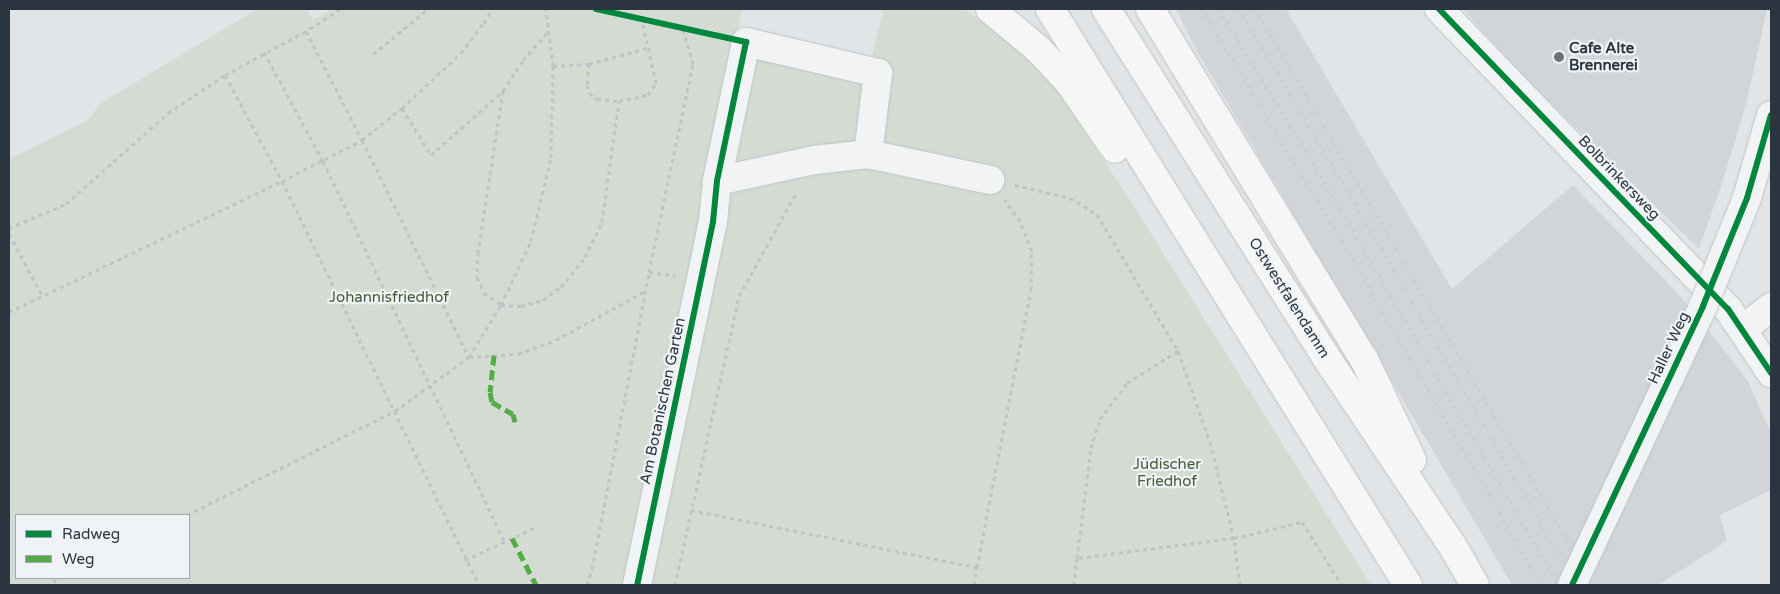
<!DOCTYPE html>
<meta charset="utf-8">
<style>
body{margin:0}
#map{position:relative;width:1780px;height:594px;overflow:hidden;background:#e2e5e7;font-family:"Varela Round",sans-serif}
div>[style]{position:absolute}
.built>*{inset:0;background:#d1d5da}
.green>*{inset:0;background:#d4dbd3}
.path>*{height:3px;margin-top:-1.5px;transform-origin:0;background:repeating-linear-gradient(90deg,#c0c4c6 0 4px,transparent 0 8px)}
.roads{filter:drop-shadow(0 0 1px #c0c3c5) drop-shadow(0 0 1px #c0c3c5)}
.minor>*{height:28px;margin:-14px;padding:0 14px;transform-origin:14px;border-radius:14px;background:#f1f3f4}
.highway>*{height:28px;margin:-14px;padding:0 14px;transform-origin:14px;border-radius:14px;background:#f6f6f6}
.rail>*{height:4px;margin-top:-2px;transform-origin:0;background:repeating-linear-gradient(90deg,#cbcdcf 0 2.5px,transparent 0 7.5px)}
.bridges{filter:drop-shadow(0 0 1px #c0c3c5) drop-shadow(0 0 1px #c0c3c5)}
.minor-bridge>*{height:28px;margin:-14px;padding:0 14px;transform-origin:14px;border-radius:14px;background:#f1f3f4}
.quiet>*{height:5px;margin-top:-2.5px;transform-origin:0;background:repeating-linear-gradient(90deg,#53ac46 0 10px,transparent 0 15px)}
.cycleway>*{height:6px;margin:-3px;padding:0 3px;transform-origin:3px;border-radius:3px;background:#00873e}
.dots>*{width:14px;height:14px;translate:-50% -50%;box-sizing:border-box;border:2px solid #f0f3f6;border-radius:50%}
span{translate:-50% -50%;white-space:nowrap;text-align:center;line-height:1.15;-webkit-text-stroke:4.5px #f0f3f6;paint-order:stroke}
.poi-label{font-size:15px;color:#2a3540;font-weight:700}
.left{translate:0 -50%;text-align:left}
.street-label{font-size:15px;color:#2a3540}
.park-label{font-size:15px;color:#435b37}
.frame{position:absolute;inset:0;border:10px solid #2a3540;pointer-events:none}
.legend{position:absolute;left:15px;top:514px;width:175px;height:65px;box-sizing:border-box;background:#f0f3f6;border:1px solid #a1a7ad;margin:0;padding:6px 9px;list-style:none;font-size:15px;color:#2a3540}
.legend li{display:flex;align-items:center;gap:10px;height:25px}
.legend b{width:25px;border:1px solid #a1a7ad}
</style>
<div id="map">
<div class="built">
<i style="clip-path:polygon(1176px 9px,1286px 9px,1452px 289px,1573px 185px,1679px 295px,1714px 337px,1748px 381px,1771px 433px,1771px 490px,1720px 515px,1727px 541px,1658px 585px,1512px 585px,1194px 46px)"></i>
<i style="clip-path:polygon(1463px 9px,1767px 9px,1746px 105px,1721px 186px,1699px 249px,1525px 78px)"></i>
</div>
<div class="green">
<i style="clip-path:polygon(evenodd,257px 9px,307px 9px,313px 20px,331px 9px,742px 9px,624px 585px,9px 585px,9px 159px,88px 120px,100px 104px,257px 9px,16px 515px,189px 515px,189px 578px,16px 578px,16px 515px)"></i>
<i style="clip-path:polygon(883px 9px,963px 9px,987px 23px,1011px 42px,1037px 67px,1056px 89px,1130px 200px,1371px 585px,646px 585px,742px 135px,734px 133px,752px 53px,870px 65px)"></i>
</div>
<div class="path">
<i style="left:340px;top:9px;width:40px;rotate:147.1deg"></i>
<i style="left:306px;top:31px;width:123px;rotate:62.8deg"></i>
<i style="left:362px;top:140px;width:242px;rotate:63.8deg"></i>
<i style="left:469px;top:357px;width:49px;rotate:-3.5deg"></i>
<i style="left:518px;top:354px;width:40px;rotate:-20.2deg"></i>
<i style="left:556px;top:340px;width:102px;rotate:-28.8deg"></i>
<i style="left:264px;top:52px;width:124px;rotate:61.6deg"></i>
<i style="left:323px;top:161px;width:421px;rotate:64.5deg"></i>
<i style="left:373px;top:54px;width:71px;rotate:-39.3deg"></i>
<i style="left:589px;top:64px;width:21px;rotate:95deg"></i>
<i style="left:587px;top:85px;width:8px;rotate:76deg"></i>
<i style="left:589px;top:93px;width:10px;rotate:37deg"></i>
<i style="left:597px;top:99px;width:22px;rotate:5deg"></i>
<i style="left:553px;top:66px;width:36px;rotate:-3deg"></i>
<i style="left:589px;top:64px;width:60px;rotate:-15.4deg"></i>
<i style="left:225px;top:75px;width:120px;rotate:61.7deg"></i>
<i style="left:282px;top:181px;width:449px;rotate:64deg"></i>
<i style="left:503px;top:91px;width:37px;rotate:-57deg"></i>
<i style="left:523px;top:60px;width:38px;rotate:-48deg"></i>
<i style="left:402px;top:108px;width:55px;rotate:58.3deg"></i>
<i style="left:431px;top:155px;width:96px;rotate:-41.6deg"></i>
<i style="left:503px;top:91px;width:163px;rotate:98.8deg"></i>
<i style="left:478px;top:252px;width:25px;rotate:92deg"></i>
<i style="left:477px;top:277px;width:17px;rotate:66deg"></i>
<i style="left:484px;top:293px;width:21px;rotate:35deg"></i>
<i style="left:501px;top:305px;width:20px;rotate:3deg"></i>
<i style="left:521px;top:306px;width:23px;rotate:-15deg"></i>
<i style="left:543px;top:300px;width:22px;rotate:-36deg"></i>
<i style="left:561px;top:287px;width:38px;rotate:-51deg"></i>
<i style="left:585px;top:257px;width:39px;rotate:-64deg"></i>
<i style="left:602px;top:222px;width:122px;rotate:-82deg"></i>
<i style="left:619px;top:101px;width:30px;rotate:-12deg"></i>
<i style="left:648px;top:95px;width:14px;rotate:-56deg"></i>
<i style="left:656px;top:83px;width:65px;rotate:-102.5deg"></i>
<i style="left:1015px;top:185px;width:57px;rotate:13.3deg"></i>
<i style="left:1070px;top:198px;width:31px;rotate:31deg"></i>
<i style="left:1097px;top:214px;width:159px;rotate:59.4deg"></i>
<i style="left:1178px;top:351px;width:96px;rotate:70.6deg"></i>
<i style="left:1210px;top:442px;width:99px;rotate:76deg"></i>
<i style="left:1234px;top:538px;width:158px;rotate:172.7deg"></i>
<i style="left:1077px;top:558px;width:111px;rotate:-82.7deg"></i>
<i style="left:1091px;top:448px;width:30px;rotate:-73deg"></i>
<i style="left:1100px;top:419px;width:45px;rotate:-53.1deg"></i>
<i style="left:1127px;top:383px;width:60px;rotate:-32.1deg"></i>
<i style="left:9px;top:228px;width:62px;rotate:-22.8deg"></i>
<i style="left:66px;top:204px;width:137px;rotate:-41.7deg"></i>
<i style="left:168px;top:113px;width:69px;rotate:-33.7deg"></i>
<i style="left:225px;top:75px;width:92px;rotate:-28.5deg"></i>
<i style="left:9px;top:234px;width:69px;rotate:61.6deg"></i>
<i style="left:649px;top:272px;width:26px;rotate:7deg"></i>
<i style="left:9px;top:312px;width:303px;rotate:-25.6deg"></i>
<i style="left:282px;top:181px;width:90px;rotate:-27.1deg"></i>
<i style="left:362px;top:140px;width:51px;rotate:-38.7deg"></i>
<i style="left:402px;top:108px;width:81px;rotate:-43deg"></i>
<i style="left:461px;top:53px;width:38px;rotate:-53deg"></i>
<i style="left:484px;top:23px;width:16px;rotate:-60deg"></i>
<i style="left:691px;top:510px;width:292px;rotate:11.3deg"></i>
<i style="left:977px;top:567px;width:282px;rotate:-79deg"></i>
<i style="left:1031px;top:290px;width:39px;rotate:-89deg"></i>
<i style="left:1032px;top:251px;width:32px;rotate:-112deg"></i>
<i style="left:1020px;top:221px;width:26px;rotate:-126deg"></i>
<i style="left:187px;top:515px;width:233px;rotate:-26.6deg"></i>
<i style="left:395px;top:411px;width:92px;rotate:-36.1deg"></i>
<i style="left:469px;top:357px;width:61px;rotate:-58.4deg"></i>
<i style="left:501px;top:305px;width:71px;rotate:-64.9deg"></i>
<i style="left:531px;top:241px;width:85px;rotate:-76.5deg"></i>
<i style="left:551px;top:158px;width:92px;rotate:-88.8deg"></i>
<i style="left:553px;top:66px;width:57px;rotate:-97deg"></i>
<i style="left:465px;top:560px;width:76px;rotate:-24.9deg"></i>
<i style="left:46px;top:585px;width:17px;rotate:-25deg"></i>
<i style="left:587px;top:585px;width:17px;rotate:-73deg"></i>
<i style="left:592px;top:569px;width:302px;rotate:-79.1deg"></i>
<i style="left:649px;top:272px;width:213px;rotate:-78.1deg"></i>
<i style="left:693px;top:64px;width:35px;rotate:-106deg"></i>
<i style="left:675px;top:585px;width:296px;rotate:-77.5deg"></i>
<i style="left:739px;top:296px;width:118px;rotate:-61deg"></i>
<i style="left:974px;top:585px;width:18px;rotate:-81deg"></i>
<i style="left:1074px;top:585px;width:27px;rotate:-84deg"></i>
<i style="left:1240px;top:585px;width:47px;rotate:-97.3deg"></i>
<i style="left:1234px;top:538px;width:70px;rotate:-13.2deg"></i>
<i style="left:1302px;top:522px;width:75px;rotate:57.6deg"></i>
</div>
<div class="roads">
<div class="minor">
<i style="left:1439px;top:9px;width:417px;rotate:46.1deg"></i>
<i style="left:1728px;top:309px;width:77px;rotate:56.1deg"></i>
<i style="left:717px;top:181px;width:99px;rotate:-12.2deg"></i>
<i style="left:814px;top:160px;width:54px;rotate:-6.3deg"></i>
<i style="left:868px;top:154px;width:125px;rotate:12deg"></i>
<i style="left:1743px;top:329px;width:36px;rotate:-38deg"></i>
<i style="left:637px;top:585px;width:371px;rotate:-78.2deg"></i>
<i style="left:713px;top:222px;width:41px;rotate:-84.4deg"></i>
<i style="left:717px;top:181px;width:142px;rotate:-78.2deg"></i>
<i style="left:746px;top:42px;width:136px;rotate:13.2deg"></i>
<i style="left:878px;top:73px;width:82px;rotate:97deg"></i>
</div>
<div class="highway">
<i style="left:990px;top:9px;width:64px;rotate:39.9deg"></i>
<i style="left:1039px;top:50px;width:44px;rotate:46.8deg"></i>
<i style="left:1069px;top:82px;width:81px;rotate:55.5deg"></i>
<i style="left:1050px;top:9px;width:678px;rotate:58.14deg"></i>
<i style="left:1106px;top:9px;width:423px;rotate:57.7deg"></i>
<i style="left:1332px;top:366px;width:216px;rotate:56.2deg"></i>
<i style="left:1452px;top:545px;width:46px;rotate:60.1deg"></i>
<i style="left:1150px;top:9px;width:410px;rotate:58.6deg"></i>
<i style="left:1364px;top:359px;width:112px;rotate:64.6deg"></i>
</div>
</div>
<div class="rail">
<i style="left:1201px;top:9px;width:248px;rotate:58.7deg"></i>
<i style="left:1330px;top:221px;width:421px;rotate:59.9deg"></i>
<i style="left:1219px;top:9px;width:236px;rotate:58.9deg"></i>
<i style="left:1341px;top:211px;width:432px;rotate:59.9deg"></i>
<i style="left:1239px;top:9px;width:227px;rotate:59.3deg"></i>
<i style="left:1355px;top:204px;width:440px;rotate:59.9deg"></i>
<i style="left:1255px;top:9px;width:668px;rotate:59.6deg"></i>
</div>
<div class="bridges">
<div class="minor-bridge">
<i style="left:1572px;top:585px;width:308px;rotate:-64.8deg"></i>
<i style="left:1703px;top:306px;width:117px;rotate:-67.8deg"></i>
<i style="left:1747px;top:198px;width:86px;rotate:-73.9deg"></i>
</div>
</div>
<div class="quiet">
<i style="left:494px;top:355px;width:37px;rotate:96deg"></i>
<i style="left:490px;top:392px;width:10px;rotate:79deg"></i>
<i style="left:492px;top:402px;width:24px;rotate:30deg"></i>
<i style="left:513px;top:414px;width:8px;rotate:76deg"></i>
<i style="left:512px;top:538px;width:53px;rotate:62.9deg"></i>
</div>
<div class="cycleway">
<i style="left:596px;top:9px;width:154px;rotate:12.4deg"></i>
<i style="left:746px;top:42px;width:142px;rotate:101.8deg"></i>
<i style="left:717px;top:181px;width:41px;rotate:95.6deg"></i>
<i style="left:713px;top:222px;width:371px;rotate:101.8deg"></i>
<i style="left:1439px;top:9px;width:417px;rotate:46.1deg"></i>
<i style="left:1728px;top:309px;width:77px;rotate:56.1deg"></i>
<i style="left:1572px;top:585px;width:308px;rotate:-64.8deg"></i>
<i style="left:1703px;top:306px;width:117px;rotate:-67.8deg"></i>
<i style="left:1747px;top:198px;width:86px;rotate:-73.9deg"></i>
</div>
<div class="dots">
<i style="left:1559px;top:57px;background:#6a737a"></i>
</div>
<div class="poi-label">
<span class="left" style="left:1569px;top:57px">Cafe Alte<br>Brennerei</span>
</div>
<div class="street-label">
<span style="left:1619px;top:178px;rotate:46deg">Bolbrinkersweg</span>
<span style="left:1289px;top:298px;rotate:58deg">Ostwestfalendamm</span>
<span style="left:1669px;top:348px;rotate:-65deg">Haller Weg</span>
<span style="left:663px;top:401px;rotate:-78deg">Am Botanischen Garten</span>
</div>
<div class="park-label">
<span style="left:389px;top:298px">Johannisfriedhof</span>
<span style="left:1167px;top:473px">Jüdischer<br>Friedhof</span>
</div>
<div class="frame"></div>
<ul class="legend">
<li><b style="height:6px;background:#00873e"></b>Radweg</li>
<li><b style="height:6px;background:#53ac46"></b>Weg</li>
</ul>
</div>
